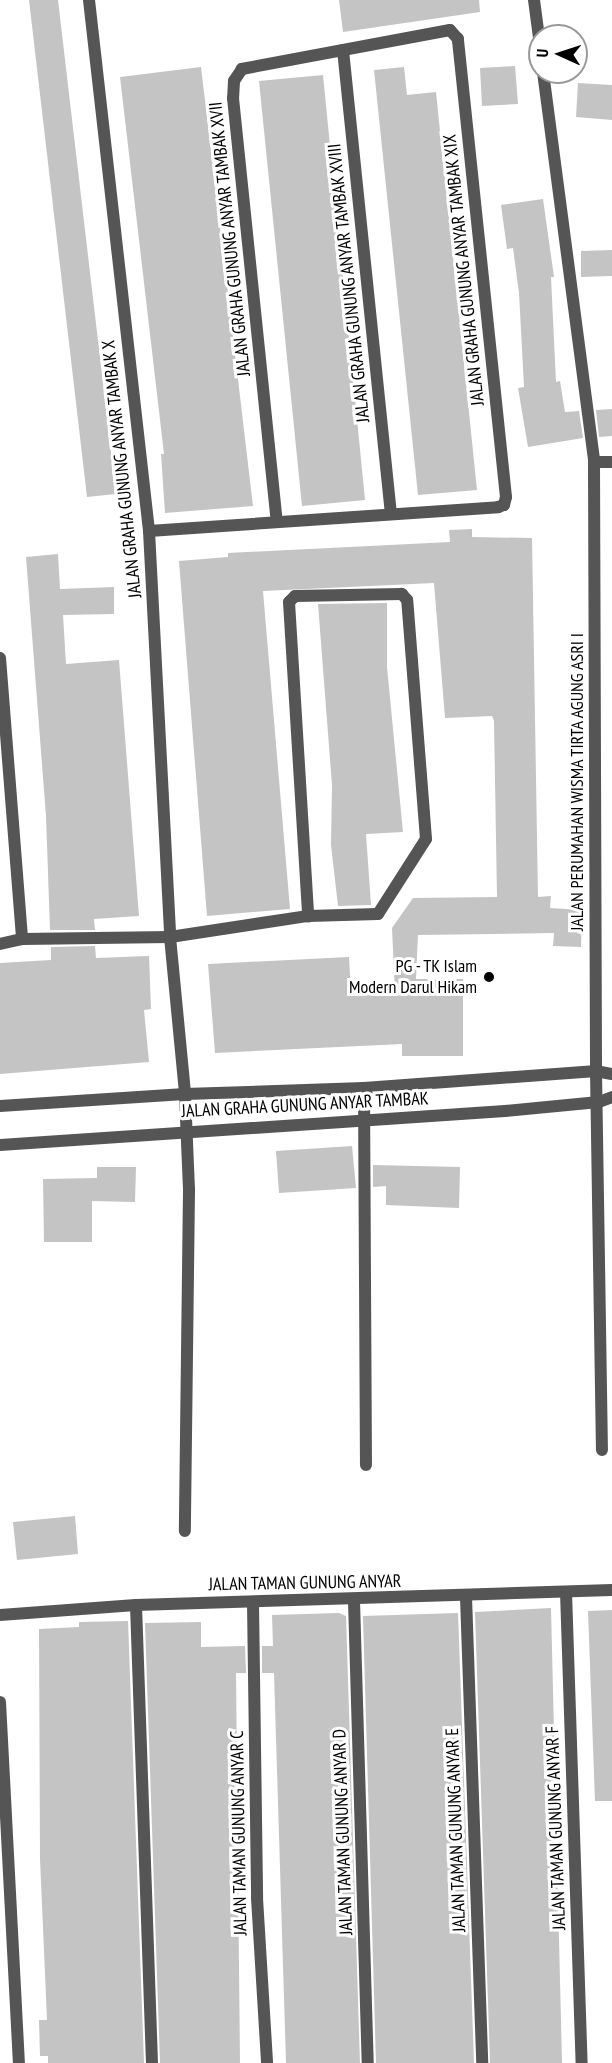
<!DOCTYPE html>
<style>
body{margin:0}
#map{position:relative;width:612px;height:2063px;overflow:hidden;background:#fff;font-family:"PT Sans Narrow",sans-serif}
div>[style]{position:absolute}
.building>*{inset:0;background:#c4c4c4}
.street>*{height:12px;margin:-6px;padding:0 6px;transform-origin:6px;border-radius:6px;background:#555}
.dots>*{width:16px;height:16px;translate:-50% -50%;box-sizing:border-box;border:3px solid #fff;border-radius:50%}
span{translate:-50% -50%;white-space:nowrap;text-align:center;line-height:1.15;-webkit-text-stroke:6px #fff;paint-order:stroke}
.street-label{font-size:18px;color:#000}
.poi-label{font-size:18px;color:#000}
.right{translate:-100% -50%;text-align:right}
.north{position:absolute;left:528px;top:24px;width:60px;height:60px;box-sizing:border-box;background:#fff;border:2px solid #999;border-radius:50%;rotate:273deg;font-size:16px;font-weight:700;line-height:24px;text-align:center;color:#000}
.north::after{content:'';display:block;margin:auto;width:21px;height:27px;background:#000;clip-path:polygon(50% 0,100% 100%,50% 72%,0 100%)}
</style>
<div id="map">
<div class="building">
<i style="clip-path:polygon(29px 0,58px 0,116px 494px,87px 497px)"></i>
<i style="clip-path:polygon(339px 0,479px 0,480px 12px,343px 32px)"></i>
<i style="clip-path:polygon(515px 66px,518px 104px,482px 106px,480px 68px)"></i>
<i style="clip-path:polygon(201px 67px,253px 506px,165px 513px,161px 454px,164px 454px,120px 77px)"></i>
<i style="clip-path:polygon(404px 67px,407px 95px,436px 92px,477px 490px,418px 495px,374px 70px)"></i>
<i style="clip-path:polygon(323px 75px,365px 500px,302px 506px,259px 81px)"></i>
<i style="clip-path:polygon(578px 83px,612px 85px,612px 120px,576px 117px)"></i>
<i style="clip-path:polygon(543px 199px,554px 277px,551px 277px,556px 382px,560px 381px,565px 412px,579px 411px,583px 438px,528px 447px,518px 388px,524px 387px,519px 293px,513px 248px,507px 249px,501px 205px)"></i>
<i style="clip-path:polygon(612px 250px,612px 276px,581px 277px,581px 251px)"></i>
<i style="clip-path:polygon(612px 409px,612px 436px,599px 437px,596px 410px)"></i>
<i style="clip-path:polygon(472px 529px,472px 537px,532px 538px,538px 897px,551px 896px,550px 908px,582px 910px,581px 947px,553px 946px,554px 933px,418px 935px,416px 979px,463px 979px,463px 1056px,402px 1056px,402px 1044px,215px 1053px,208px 964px,349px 957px,351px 995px,395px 993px,392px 928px,413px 898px,497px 897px,494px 721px,492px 716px,445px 718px,434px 583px,263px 591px,290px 909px,207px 916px,179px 561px,228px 557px,228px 553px,450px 542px,449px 530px)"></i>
<i style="clip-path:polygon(58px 554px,60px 589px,114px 587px,114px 614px,63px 615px,66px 664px,119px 660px,139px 916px,94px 919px,95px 930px,50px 930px,46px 816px,26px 557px)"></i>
<i style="clip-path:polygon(387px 603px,387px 667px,403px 832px,366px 834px,371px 905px,338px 906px,331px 845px,332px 785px,318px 604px)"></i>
<i style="clip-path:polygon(95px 946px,96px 958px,149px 956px,151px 1009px,144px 1010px,149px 1062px,0 1074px,0 963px,51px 960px,51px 947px)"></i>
<i style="clip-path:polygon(352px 1146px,356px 1188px,279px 1193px,276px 1151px)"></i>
<i style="clip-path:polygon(373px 1165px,460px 1167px,459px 1208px,386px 1205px,386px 1186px,373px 1187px)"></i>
<i style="clip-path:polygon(97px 1167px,136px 1167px,135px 1202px,92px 1201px,92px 1242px,44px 1242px,43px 1179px,97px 1178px)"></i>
<i style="clip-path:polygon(75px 1516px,78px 1554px,17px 1560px,13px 1522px)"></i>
<i style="clip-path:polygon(551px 1608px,562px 2063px,490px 2063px,475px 1612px)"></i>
<i style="clip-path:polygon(612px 1610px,612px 1801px,595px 1801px,588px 1611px)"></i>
<i style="clip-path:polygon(339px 1613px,346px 1616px,360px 2063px,286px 2063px,274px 1673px,262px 1673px,262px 1646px,273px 1646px,272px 1615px)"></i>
<i style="clip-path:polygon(458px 1613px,474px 2063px,376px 2063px,363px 1616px)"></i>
<i style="clip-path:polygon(128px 1621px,144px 2063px,48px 2063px,48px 2056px,40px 2056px,39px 2020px,47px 2020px,40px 1859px,39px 1629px,79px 1627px,79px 1622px)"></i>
<i style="clip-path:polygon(201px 1622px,201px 1647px,245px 1646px,246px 1673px,236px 1673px,240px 2063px,160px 2063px,145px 1623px)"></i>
</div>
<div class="street">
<i style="left:89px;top:0;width:534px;rotate:83.55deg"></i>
<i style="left:149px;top:531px;width:407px;rotate:87deg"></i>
<i style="left:170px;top:937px;width:158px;rotate:84.5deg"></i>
<i style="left:185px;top:1094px;width:96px;rotate:87.6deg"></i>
<i style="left:189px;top:1190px;width:341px;rotate:90.7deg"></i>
<i style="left:534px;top:0;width:45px;rotate:82.4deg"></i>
<i style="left:343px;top:50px;width:465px;rotate:84.1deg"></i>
<i style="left:543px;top:72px;width:393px;rotate:82.5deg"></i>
<i style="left:594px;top:462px;width:609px;rotate:89.81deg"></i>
<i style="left:596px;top:1071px;width:379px;rotate:89.1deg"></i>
<i style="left:594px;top:462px;width:18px"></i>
<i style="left:149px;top:531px;width:350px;rotate:-3.9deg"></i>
<i style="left:498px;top:507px;width:6px;rotate:-18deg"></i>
<i style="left:504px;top:505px;width:8px;rotate:-76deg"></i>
<i style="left:506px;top:497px;width:461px;rotate:-96deg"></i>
<i style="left:458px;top:39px;width:12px;rotate:-132deg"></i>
<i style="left:450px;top:30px;width:212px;rotate:169.4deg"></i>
<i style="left:242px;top:69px;width:14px;rotate:124deg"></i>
<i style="left:234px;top:81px;width:17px;rotate:93deg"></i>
<i style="left:233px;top:98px;width:426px;rotate:84.1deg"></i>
<i style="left:0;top:658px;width:282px;rotate:85.5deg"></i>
<i style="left:0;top:944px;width:23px;rotate:-13deg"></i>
<i style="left:22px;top:939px;width:148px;rotate:-0.8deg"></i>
<i style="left:170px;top:937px;width:140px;rotate:-8.7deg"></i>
<i style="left:308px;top:916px;width:70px;rotate:-1.6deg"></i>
<i style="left:378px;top:914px;width:89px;rotate:-57.4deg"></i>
<i style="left:426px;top:839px;width:240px;rotate:-94.5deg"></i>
<i style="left:407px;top:600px;width:8px;rotate:-130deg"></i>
<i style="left:402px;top:594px;width:107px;rotate:178.9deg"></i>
<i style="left:295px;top:596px;width:8px;rotate:135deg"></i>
<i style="left:289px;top:602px;width:315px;rotate:86.5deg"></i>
<i style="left:364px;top:1088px;width:377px;rotate:89.7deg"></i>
<i style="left:0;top:1106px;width:185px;rotate:-3.7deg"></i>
<i style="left:185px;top:1094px;width:179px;rotate:-1.9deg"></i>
<i style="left:364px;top:1088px;width:233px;rotate:-4.2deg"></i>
<i style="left:596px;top:1071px;width:16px;rotate:11deg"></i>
<i style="left:0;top:1145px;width:506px;rotate:-3.85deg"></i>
<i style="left:505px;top:1111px;width:94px;rotate:-5.5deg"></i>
<i style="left:599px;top:1102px;width:14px;rotate:-21deg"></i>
<i style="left:566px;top:1592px;width:471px;rotate:88.1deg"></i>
<i style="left:466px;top:1597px;width:466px;rotate:88deg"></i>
<i style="left:354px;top:1601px;width:462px;rotate:88.3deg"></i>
<i style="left:253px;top:1603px;width:295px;rotate:89.2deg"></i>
<i style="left:257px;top:1898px;width:165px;rotate:86.5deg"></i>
<i style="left:136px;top:1605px;width:458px;rotate:88deg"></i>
<i style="left:0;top:1615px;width:136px;rotate:-4.2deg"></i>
<i style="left:136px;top:1605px;width:476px;rotate:-1.8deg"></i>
<i style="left:0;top:1702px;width:361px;rotate:87deg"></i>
</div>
<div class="dots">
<i style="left:489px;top:977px;background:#000"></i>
</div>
<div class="street-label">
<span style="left:230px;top:239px;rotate:-96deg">JALAN GRAHA GUNUNG ANYAR TAMBAK XVII</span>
<span style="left:464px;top:270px;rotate:-96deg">JALAN GRAHA GUNUNG ANYAR TAMBAK XIX</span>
<span style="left:349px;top:283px;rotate:-96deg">JALAN GRAHA GUNUNG ANYAR TAMBAK XVIII</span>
<span style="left:122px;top:469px;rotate:-96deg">JALAN GRAHA GUNUNG ANYAR TAMBAK X</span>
<span style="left:577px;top:782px;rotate:-90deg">JALAN PERUMAHAN WISMA TIRTA AGUNG ASRI I</span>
<span style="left:305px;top:1105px;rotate:-3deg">JALAN GRAHA GUNUNG ANYAR TAMBAK</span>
<span style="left:305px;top:1583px;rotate:-1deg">JALAN TAMAN GUNUNG ANYAR</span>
<span style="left:556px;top:1828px;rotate:-92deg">JALAN TAMAN GUNUNG ANYAR F</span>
<span style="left:456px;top:1830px;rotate:-92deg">JALAN TAMAN GUNUNG ANYAR E</span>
<span style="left:343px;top:1832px;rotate:-92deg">JALAN TAMAN GUNUNG ANYAR D</span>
<span style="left:239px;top:1833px;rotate:-91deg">JALAN TAMAN GUNUNG ANYAR C</span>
</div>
<div class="poi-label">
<span class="right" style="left:477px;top:977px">PG - TK Islam<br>Modern Darul Hikam</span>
</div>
<div class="north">U</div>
</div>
